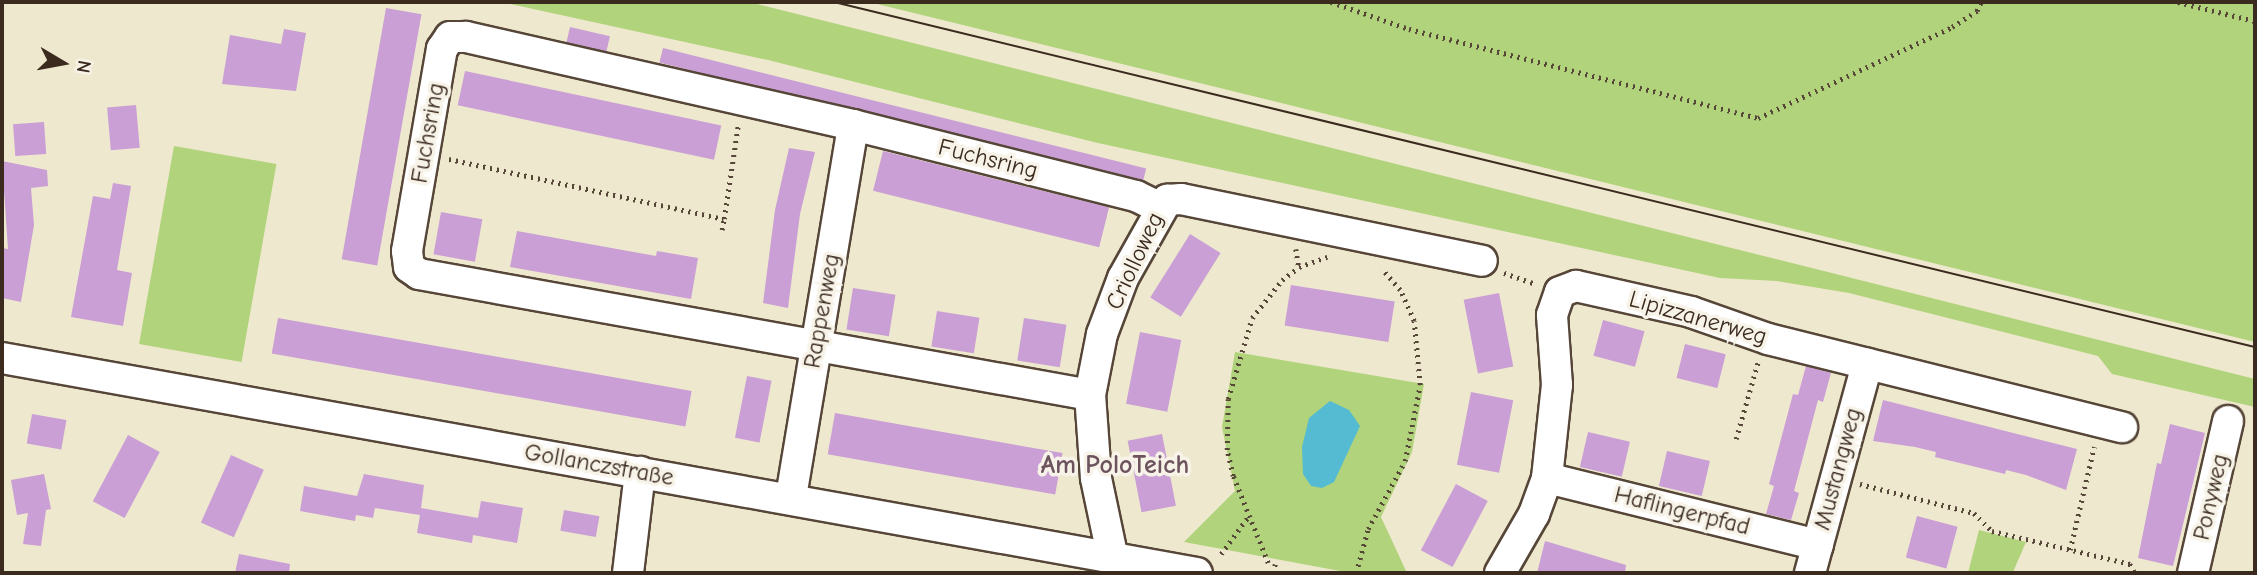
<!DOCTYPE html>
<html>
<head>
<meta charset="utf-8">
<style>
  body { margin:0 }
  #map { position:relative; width:2257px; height:575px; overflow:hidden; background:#eee8ce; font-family:"Comic Neue",sans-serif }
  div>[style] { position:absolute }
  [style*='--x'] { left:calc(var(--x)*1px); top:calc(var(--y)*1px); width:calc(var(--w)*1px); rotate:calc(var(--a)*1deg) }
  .green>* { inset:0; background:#b1d37b; transform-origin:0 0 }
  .water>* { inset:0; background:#54bbd2 }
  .building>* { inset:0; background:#ca9fd5; transform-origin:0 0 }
  .path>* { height:4.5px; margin-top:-2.25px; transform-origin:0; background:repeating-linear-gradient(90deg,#564638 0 2px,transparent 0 7px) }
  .roads { filter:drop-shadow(2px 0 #564638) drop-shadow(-2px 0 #564638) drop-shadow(0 2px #564638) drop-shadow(0 -2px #564638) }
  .minor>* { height:30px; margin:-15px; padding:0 15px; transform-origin:15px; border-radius:15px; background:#fff }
  .tram>* { height:2px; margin:-1px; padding:0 1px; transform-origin:1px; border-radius:1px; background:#3b2a1e }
  span { translate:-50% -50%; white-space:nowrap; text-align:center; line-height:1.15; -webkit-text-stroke:7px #f7f3e8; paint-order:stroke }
  .street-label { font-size:24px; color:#3b2a1e }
  .neighbourhood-label { font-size:26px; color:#6d535e; font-weight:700 }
  .frame { position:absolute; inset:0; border:4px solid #3b2a1e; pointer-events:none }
  .north { position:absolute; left:28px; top:28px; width:70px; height:70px; -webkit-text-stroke:5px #f7f3e8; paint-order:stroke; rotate:100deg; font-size:19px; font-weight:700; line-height:28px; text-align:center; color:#3b2a1e }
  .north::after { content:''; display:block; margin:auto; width:24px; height:32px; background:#3b2a1e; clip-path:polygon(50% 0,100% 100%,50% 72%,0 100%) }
</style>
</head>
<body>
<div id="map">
  <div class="green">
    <div style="clip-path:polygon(501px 2px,749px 2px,2255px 379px,2255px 407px,2112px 374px,2098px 356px,1849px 293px,1777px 281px,1720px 278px,1098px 143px,768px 60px)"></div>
    <div style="clip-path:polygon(869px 2px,2255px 2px,2255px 342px)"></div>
    <div style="left:174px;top:146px;width:104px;height:201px;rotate:10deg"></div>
    <div style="clip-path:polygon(1235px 352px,1424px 384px,1412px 452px,1381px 517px,1407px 573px,1351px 573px,1184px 542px,1235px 491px,1222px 427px)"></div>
    <div style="clip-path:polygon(1979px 530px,2026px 542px,2013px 572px,1968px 573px)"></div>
  </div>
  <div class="water">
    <div style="clip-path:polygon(1330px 401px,1349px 410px,1360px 426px,1334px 482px,1322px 488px,1311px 486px,1303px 474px,1302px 447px,1309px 418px)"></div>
  </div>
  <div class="building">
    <div style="left:386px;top:8px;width:36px;height:255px;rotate:10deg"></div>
    <div style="left:570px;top:27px;width:41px;height:16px;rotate:13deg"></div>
    <div style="clip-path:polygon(284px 29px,306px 33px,296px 91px,222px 84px,230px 35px,281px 44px)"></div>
    <div style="left:663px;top:48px;width:498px;height:15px;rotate:14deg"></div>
    <div style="left:465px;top:71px;width:262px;height:35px;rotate:12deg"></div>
    <div style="left:136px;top:105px;width:43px;height:29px;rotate:85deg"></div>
    <div style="left:44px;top:122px;width:32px;height:31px;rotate:86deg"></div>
    <div style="clip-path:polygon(789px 148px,815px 152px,800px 214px,788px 308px,763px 303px,775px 210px)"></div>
    <div style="left:883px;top:151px;width:233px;height:41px;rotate:14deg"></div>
    <div style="clip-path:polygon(2px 161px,47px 170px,48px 186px,31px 188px,34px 225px,21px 302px,2px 298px,2px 248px,8px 249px)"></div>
    <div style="clip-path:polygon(113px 183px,131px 186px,117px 270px,132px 273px,123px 326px,71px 317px,93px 196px,110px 199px)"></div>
    <div style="left:441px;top:212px;width:42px;height:43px;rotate:10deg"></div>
    <div style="clip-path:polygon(517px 231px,656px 256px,657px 251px,698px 258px,691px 299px,510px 267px)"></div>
    <div style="left:1190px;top:234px;width:36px;height:75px;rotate:32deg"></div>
    <div style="left:1291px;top:285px;width:105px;height:41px;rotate:9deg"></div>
    <div style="left:853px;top:288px;width:43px;height:42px;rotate:9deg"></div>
    <div style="left:1499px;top:293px;width:75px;height:36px;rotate:79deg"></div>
    <div style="left:937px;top:311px;width:43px;height:36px;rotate:9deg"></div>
    <div style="left:278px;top:318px;width:420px;height:36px;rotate:10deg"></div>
    <div style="left:1024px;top:318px;width:43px;height:43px;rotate:9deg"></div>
    <div style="left:1603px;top:320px;width:43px;height:37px;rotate:15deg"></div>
    <div style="left:1140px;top:332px;width:42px;height:73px;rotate:11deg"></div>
    <div style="left:1685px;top:344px;width:42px;height:35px;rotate:14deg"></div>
    <div style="clip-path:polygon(1806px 366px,1831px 373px,1823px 402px,1818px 400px,1794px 491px,1799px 493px,1791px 520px,1766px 514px,1774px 486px,1769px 484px,1793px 394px,1798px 395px)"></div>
    <div style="left:747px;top:376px;width:25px;height:63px;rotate:11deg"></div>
    <div style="left:1471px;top:392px;width:43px;height:74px;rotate:11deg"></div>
    <div style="clip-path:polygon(1883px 400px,2077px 449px,2066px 490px,2026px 475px,2006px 470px,2005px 474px,1935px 457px,1936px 452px,1915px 447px,1873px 441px)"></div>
    <div style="left:835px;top:413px;width:231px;height:42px;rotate:10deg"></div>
    <div style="left:32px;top:414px;width:35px;height:30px;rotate:10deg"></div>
    <div style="clip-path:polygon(2170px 424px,2205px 433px,2173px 566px,2138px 558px,2157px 463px,2161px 464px)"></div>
    <div style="left:1588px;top:432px;width:43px;height:36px;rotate:13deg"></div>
    <div style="left:1162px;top:434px;width:73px;height:35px;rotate:79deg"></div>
    <div style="left:128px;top:435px;width:36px;height:75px;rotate:28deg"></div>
    <div style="left:1667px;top:451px;width:44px;height:36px;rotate:13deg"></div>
    <div style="left:231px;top:455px;width:36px;height:74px;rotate:24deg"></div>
    <div style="clip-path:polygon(44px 474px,51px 509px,46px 510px,41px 546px,23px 544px,28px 513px,17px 515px,11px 480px)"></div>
    <div style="clip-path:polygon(364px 474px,424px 485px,421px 508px,478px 518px,481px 501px,523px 508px,517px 543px,473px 535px,472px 543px,417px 533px,420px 515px,375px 508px,373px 518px,356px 515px,355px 521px,300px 511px,304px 486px,357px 496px)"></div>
    <div style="left:1456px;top:484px;width:36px;height:75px;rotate:28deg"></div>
    <div style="left:564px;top:510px;width:36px;height:21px;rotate:10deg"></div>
    <div style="left:1917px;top:516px;width:42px;height:43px;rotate:15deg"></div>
    <div style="clip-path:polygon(1545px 541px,1626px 565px,1625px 573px,1537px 573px)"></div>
    <div style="clip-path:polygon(239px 554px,290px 564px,289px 573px,235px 573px)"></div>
  </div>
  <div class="path">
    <div style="--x:1331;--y:2;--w:83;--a:19.1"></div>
    <div style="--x:1409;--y:29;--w:360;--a:14.3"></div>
    <div style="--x:1758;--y:118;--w:214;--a:-25.1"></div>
    <div style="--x:1952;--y:27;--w:30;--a:-33"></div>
    <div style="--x:1977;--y:11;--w:10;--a:-66"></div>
    <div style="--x:2178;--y:2;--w:79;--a:13.9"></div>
    <div style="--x:449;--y:159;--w:281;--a:12.3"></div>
    <div style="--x:724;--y:219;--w:95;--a:-81.5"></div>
    <div style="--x:722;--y:230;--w:11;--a:-80"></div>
    <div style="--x:1296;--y:249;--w:18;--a:81"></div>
    <div style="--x:1504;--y:273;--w:34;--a:19"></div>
    <div style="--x:1736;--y:439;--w:80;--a:-74.1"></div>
    <div style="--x:1860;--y:484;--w:118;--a:14.3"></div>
    <div style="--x:1974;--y:513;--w:25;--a:45"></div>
    <div style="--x:1992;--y:531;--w:142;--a:13.4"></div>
    <div style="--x:2130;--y:564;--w:10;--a:61"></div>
    <div style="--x:2070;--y:550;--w:106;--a:-76.9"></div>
    <div style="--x:1221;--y:554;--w:46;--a:-53.9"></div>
    <div style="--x:1268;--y:563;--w:94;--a:-111.9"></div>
    <div style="--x:1233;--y:476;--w:27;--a:-103"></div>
    <div style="--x:1227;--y:450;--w:51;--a:-88.9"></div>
    <div style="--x:1228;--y:399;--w:84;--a:-73.5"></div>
    <div style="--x:1252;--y:318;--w:48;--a:-51.7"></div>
    <div style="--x:1282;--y:280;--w:21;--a:-37"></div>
    <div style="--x:1299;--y:267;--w:30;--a:-20"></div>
    <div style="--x:1273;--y:573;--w:9;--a:-77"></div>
    <div style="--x:1356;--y:573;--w:46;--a:-74.7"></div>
    <div style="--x:1368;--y:529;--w:77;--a:-61.4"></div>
    <div style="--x:1405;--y:461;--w:77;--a:-78.8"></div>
    <div style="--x:1420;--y:385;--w:64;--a:-95.4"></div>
    <div style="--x:1414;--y:321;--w:34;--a:-114"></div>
    <div style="--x:1400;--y:290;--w:28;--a:-131"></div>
  </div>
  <div class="roads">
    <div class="minor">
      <div style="--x:2;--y:358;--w:1214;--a:10.2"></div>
      <div style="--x:1090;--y:395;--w:682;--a:-169.78"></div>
      <div style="--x:419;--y:274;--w:12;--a:-145"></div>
      <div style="--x:409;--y:267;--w:16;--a:-97"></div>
      <div style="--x:407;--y:251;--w:205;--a:-80.2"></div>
      <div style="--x:442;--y:49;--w:14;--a:-56"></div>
      <div style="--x:450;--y:37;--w:16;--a:0"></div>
      <div style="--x:466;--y:37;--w:397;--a:12.8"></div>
      <div style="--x:853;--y:125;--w:292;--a:14.1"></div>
      <div style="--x:1136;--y:196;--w:25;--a:26"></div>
      <div style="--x:1547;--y:478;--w:279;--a:13.9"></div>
      <div style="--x:791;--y:497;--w:377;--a:-80.5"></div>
      <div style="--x:1113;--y:559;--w:83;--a:-101.9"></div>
      <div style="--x:1096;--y:478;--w:83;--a:-94.1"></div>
      <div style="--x:1090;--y:395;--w:62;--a:-78.9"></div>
      <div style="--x:1102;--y:334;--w:60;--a:-69.4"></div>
      <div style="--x:1123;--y:278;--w:90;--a:-60.6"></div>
      <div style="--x:1167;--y:200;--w:14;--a:-4"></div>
      <div style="--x:1181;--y:199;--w:307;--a:11.6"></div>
      <div style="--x:628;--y:573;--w:102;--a:-83.2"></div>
      <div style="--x:1500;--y:573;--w:68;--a:-60"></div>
      <div style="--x:1534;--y:514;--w:38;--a:-70"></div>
      <div style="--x:1547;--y:478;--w:94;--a:-83.9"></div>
      <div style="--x:1557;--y:385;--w:70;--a:-94.1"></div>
      <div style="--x:1552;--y:315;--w:24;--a:-71"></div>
      <div style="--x:1560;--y:292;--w:17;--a:-21"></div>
      <div style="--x:1576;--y:286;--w:118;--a:12.7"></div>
      <div style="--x:1691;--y:312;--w:82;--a:19.3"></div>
      <div style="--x:1768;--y:339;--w:365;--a:14"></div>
      <div style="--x:1810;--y:573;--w:217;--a:-74.7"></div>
      <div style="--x:2193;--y:573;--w:156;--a:-77"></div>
    </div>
  </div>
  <div class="tram">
    <div style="--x:834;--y:2;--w:1462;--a:13.65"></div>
  </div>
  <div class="street-label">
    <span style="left:428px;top:133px;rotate:-80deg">Fuchsring</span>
    <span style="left:988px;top:159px;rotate:14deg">Fuchsring</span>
    <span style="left:1135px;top:261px;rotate:-65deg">Criolloweg</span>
    <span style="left:822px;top:311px;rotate:-80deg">Rappenweg</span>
    <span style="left:1698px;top:318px;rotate:16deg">Lipizzanerweg</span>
    <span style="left:599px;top:465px;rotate:10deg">Gollanczstraße</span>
    <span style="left:1838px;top:469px;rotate:-75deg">Mustangweg</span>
    <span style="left:2211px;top:497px;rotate:-77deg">Ponyweg</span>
    <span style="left:1682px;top:511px;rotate:14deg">Haflingerpfad</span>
  </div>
  <div class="neighbourhood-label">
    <span style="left:1115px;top:466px">Am PoloTeich</span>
  </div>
  <div class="frame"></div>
  <div class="north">N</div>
</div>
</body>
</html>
